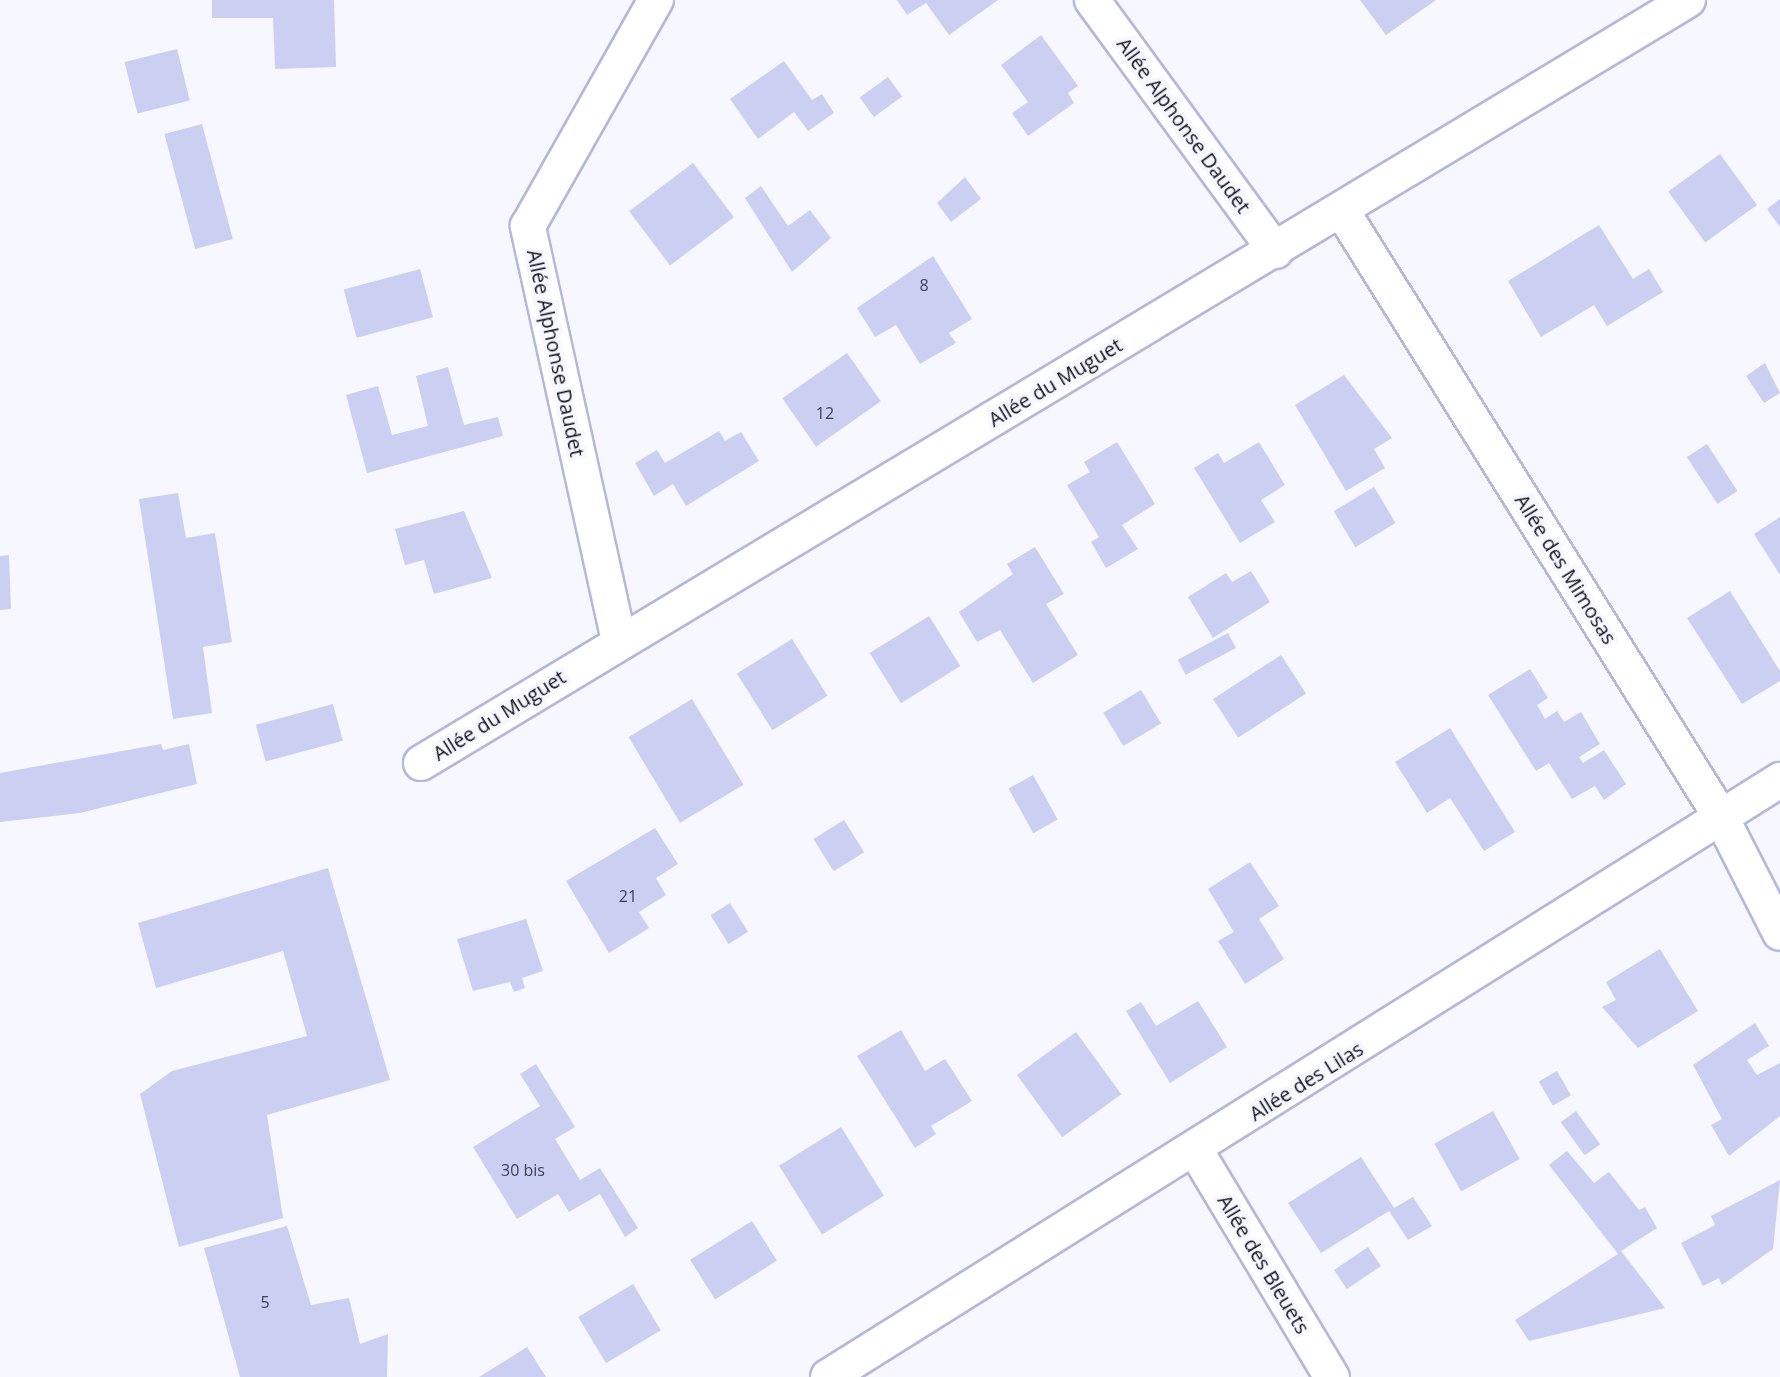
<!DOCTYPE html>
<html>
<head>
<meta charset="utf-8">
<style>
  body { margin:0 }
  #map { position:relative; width:1780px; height:1377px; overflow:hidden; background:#f6f7ff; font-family:"Open Sans",sans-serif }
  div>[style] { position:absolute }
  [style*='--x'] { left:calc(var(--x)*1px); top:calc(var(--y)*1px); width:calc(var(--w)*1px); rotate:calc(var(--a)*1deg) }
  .building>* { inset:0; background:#cbcff1; transform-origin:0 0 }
  .roads { filter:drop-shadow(2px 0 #b4b8db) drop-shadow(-2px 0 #b4b8db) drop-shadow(0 2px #b4b8db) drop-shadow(0 -2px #b4b8db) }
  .minor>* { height:34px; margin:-17px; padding:0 17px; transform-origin:17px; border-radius:17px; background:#fff }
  span { translate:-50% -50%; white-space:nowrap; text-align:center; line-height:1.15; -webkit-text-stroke:8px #f6f7ff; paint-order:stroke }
  .number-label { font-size:16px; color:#3f4052 }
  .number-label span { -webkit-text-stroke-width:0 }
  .street-label { font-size:20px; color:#10111d }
</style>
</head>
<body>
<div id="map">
  <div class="building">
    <div style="clip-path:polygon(212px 0,334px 0,336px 67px,275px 69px,273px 18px,212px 18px)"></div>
    <div style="clip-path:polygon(897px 0,998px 0,949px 35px,926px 3px,907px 15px)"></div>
    <div style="clip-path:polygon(1360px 0,1436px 0,1386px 35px)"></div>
    <div style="clip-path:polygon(1041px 35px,1078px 86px,1068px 93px,1074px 103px,1028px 136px,1012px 113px,1028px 102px,1001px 65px)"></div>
    <div style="left:177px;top:49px;width:53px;height:54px;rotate:76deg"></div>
    <div style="clip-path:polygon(784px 61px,812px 100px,822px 94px,834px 113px,808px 131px,794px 112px,758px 139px,730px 99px)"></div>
    <div style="left:888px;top:77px;width:24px;height:35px;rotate:54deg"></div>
    <div style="left:202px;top:124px;width:119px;height:39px;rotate:75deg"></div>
    <div style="left:1720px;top:154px;width:63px;height:64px;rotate:54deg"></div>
    <div style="left:693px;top:163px;width:68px;height:80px;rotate:53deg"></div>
    <div style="clip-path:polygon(965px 177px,981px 199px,951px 222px,937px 203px)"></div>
    <div style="clip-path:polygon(761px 186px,788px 226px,810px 210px,831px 238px,792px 272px,745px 198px)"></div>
    <div style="clip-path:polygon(1780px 199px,1780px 227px,1767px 209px)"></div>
    <div style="clip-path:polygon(1599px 225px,1633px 279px,1649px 269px,1663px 292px,1607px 326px,1594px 305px,1541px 337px,1508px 281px)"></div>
    <div style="clip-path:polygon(933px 256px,972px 319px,949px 333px,956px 343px,920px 364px,896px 325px,875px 337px,857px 308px)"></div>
    <div style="left:420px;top:269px;width:50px;height:79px;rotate:75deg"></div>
    <div style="left:847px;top:353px;width:59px;height:79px;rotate:55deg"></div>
    <div style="clip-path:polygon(1765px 363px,1780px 393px,1764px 403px,1746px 376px)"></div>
    <div style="clip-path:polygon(448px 367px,464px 425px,498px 417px,503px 436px,367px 473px,346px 395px,378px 386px,392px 435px,428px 426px,416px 376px)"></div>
    <div style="clip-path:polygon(1344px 375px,1392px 438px,1374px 449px,1385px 468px,1346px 491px,1295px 405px)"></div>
    <div style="clip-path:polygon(719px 431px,725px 441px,741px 432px,759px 461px,686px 506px,673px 484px,654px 496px,635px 463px,657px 450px,665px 463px)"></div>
    <div style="clip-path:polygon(1117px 442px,1155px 504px,1122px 525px,1138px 549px,1106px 568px,1091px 542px,1099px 537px,1067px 485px,1090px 472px,1084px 462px)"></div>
    <div style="clip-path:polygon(1259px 442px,1285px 485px,1261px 500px,1275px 522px,1240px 543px,1194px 468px,1218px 453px,1224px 463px)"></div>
    <div style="left:1707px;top:444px;width:56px;height:24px;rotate:57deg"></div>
    <div style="left:1374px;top:487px;width:42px;height:47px;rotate:59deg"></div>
    <div style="clip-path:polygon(178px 493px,186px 538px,215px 533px,232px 642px,203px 647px,212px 713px,173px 719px,139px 499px)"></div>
    <div style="clip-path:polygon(464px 511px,492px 578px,434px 594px,424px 560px,405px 565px,395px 529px)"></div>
    <div style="clip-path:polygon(1780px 517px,1780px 575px,1754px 534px)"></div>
    <div style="clip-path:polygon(1035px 547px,1064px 594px,1046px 604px,1078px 655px,1033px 683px,1000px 630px,977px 642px,959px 612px,1013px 574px,1007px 564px)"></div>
    <div style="clip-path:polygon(9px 555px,11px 609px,0 610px,0 556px)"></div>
    <div style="clip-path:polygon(1251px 571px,1270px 602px,1213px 638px,1188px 597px,1226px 573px,1232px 582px)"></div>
    <div style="clip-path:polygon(1730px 591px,1780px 671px,1780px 681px,1742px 704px,1687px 618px)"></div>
    <div style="left:929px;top:616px;width:59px;height:70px;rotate:58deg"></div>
    <div style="left:1228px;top:633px;width:17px;height:57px;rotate:62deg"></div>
    <div style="left:792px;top:639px;width:67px;height:65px;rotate:58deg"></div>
    <div style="left:1281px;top:655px;width:46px;height:81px;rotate:57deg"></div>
    <div style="clip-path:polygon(1530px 669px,1548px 698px,1537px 705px,1545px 719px,1557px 711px,1564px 722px,1581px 712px,1600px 744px,1579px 757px,1583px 763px,1604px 750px,1626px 784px,1604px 800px,1595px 786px,1572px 799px,1549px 763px,1536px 771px,1488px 695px)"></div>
    <div style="left:1141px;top:690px;width:39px;height:44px;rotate:59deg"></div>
    <div style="left:692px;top:699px;width:100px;height:74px;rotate:59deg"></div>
    <div style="left:333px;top:704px;width:38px;height:80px;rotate:75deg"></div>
    <div style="clip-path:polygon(1450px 728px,1515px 832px,1484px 851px,1450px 798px,1427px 813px,1395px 762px)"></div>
    <div style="clip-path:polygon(161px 744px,163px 750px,189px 744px,197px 784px,80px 813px,0 822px,0 773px)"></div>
    <div style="left:1033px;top:775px;width:51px;height:28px;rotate:61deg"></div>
    <div style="left:844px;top:820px;width:38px;height:36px;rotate:58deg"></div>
    <div style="clip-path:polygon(655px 828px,678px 864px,656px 878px,666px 895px,639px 912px,649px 928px,609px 953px,566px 881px)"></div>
    <div style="clip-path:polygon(1250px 862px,1279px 906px,1259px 919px,1284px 959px,1245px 984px,1218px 941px,1234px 932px,1208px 889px)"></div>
    <div style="clip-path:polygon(328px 868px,390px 1080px,267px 1115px,283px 1218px,179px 1247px,140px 1094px,172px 1071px,307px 1036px,283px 951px,156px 988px,138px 923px)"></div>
    <div style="left:730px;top:903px;width:34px;height:23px;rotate:58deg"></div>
    <div style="clip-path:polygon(526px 919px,543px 971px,522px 978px,525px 988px,514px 992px,510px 982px,473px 991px,457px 939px)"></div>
    <div style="clip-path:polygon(1660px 949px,1698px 1011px,1638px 1048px,1602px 1007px,1616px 1000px,1606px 982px)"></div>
    <div style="clip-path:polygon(1198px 1001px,1227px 1047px,1170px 1083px,1126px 1011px,1141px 1002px,1156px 1026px)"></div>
    <div style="clip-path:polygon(1755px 1023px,1769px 1046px,1747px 1060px,1757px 1075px,1780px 1063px,1780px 1116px,1729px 1156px,1711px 1125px,1722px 1119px,1693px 1065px)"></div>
    <div style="clip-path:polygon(901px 1030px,925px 1071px,945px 1059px,972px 1101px,931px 1126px,936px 1134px,915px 1148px,857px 1056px)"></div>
    <div style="left:1076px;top:1032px;width:77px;height:73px;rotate:54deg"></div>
    <div style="clip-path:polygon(536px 1064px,575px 1127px,555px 1139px,580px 1180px,600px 1168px,638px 1228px,625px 1237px,600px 1194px,569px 1212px,558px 1194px,517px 1219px,473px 1147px,540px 1106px,520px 1074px)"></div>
    <div style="left:1557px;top:1071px;width:28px;height:21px;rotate:60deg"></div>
    <div style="left:1493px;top:1111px;width:55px;height:67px;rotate:61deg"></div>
    <div style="left:1576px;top:1111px;width:41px;height:19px;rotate:54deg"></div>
    <div style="left:841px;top:1127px;width:81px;height:73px;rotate:58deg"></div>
    <div style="clip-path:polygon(1567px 1151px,1594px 1183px,1609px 1172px,1639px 1210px,1645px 1207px,1657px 1228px,1621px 1251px,1665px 1308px,1529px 1341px,1515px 1320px,1618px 1254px,1549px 1165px)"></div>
    <div style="clip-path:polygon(1361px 1157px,1394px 1208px,1413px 1197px,1432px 1226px,1408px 1240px,1389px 1211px,1321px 1253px,1288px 1203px)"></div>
    <div style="clip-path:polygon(1780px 1180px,1773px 1249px,1722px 1285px,1719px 1278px,1703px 1286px,1681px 1243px,1715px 1225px,1711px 1216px)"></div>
    <div style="left:752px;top:1221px;width:47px;height:73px;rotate:58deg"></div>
    <div style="clip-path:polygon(287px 1226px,311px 1305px,349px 1298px,360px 1344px,388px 1334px,387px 1377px,240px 1377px,204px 1248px)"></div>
    <div style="left:1368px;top:1247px;width:23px;height:41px;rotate:56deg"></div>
    <div style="left:633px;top:1284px;width:54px;height:64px;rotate:59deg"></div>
    <div style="clip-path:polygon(527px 1347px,546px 1377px,479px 1377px)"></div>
  </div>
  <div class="roads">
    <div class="minor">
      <div style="--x:1092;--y:0;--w:311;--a:53.8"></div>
      <div style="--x:1342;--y:211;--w:715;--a:57.98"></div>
      <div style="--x:1721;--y:817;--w:130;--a:63"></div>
      <div style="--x:619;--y:641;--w:425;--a:-102.4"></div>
      <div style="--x:528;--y:226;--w:260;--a:-60.5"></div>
      <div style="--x:421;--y:763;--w:1479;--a:-31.06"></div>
      <div style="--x:1196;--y:1151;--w:264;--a:59"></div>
      <div style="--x:828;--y:1377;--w:1124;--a:-32.09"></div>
    </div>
  </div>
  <div class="number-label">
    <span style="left:924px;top:285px">8</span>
    <span style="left:825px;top:413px">12</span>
    <span style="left:628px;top:896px">21</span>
    <span style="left:523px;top:1170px">30 bis</span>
    <span style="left:265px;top:1302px">5</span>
  </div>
  <div class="street-label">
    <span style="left:1184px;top:125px;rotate:54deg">Allée Alphonse Daudet</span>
    <span style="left:556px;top:353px;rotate:78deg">Allée Alphonse Daudet</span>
    <span style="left:1055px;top:382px;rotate:-31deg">Allée du Muguet</span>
    <span style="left:1566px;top:569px;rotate:58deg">Allée des Mimosas</span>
    <span style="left:499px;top:715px;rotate:-32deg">Allée du Muguet</span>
    <span style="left:1306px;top:1081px;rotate:-32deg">Allée des Lilas</span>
    <span style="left:1264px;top:1264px;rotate:59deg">Allée des Bleuets</span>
  </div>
</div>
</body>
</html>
